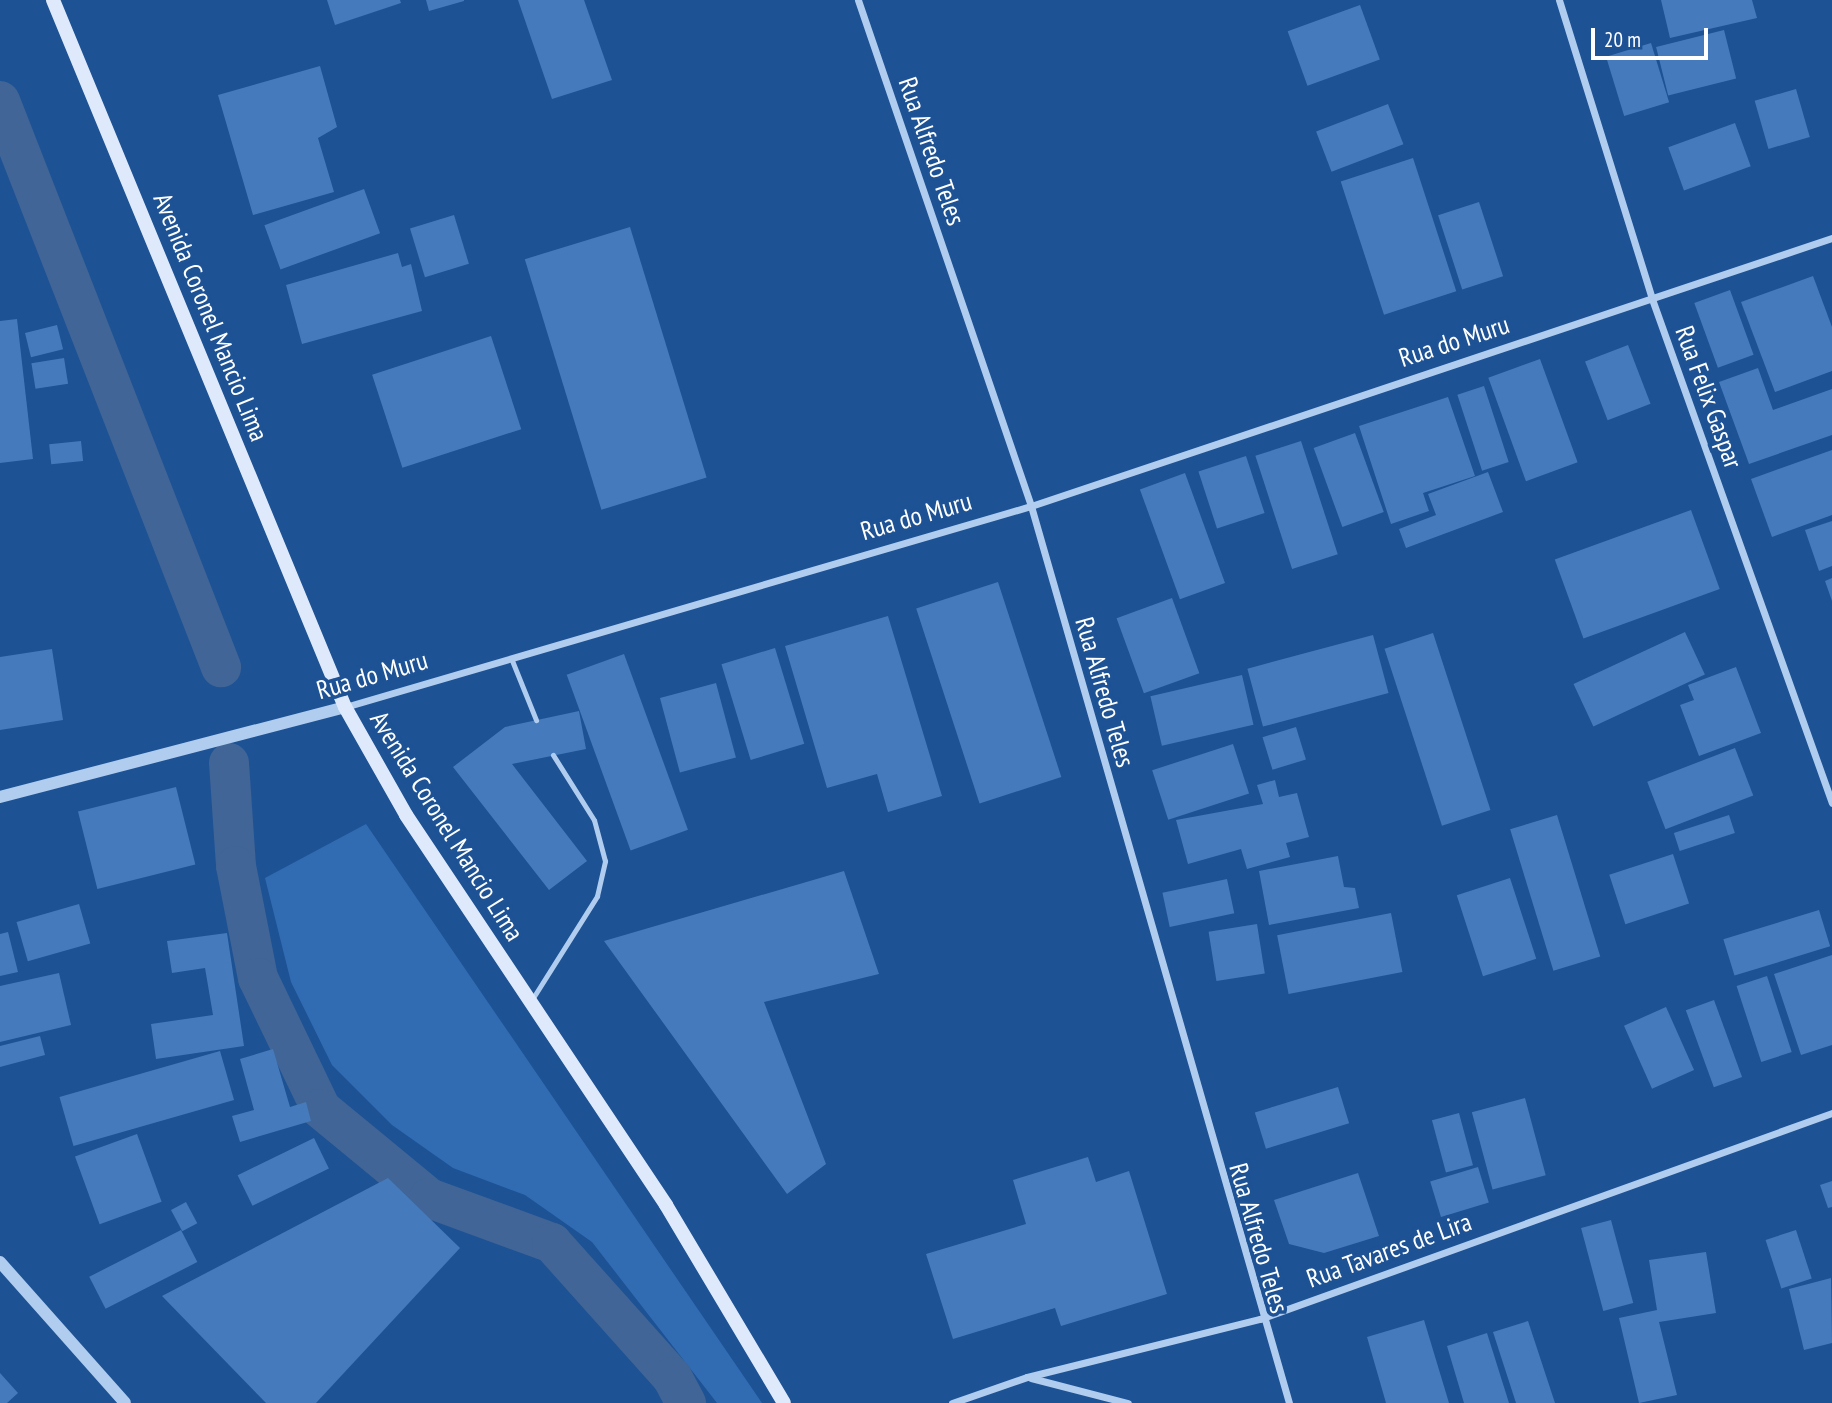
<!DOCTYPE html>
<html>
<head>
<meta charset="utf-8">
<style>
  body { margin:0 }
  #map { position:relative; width:1832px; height:1403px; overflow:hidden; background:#1d5295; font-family:"PT Sans Narrow",sans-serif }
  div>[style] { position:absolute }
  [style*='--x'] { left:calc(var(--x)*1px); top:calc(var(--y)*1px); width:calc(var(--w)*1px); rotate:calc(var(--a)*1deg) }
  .green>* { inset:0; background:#316cb3 }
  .canal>* { height:40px; margin:-20px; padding:0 20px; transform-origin:20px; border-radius:20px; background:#406596 }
  .building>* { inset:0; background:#457bbc; transform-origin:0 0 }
  .service>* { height:5px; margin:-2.5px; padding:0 2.5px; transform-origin:2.5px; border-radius:2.5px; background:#b0cdef }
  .minor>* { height:7px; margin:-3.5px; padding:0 3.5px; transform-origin:3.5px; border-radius:3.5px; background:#b0cdef }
  .tertiary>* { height:12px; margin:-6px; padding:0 6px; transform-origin:6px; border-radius:6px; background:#b0cdef }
  .secondary>* { height:14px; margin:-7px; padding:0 7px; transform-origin:7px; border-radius:7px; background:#deeafb }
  span { translate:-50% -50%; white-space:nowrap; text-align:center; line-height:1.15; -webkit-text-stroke:7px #1d5295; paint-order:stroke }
  .street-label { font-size:26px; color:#fff }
  .scale { position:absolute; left:1591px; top:28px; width:117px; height:32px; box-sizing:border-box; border:4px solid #fff; border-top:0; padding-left:9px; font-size:21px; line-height:24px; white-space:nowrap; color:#fff; -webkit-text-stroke:5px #1d5295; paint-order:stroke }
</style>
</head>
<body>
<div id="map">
  <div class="green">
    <div style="clip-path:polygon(366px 824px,762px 1403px,717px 1403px,592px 1242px,525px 1195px,453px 1168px,392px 1125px,332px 1065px,291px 982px,265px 878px)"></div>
  </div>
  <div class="canal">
    <div style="--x:0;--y:101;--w:608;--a:68.67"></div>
    <div style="--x:229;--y:763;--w:103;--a:86.1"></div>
    <div style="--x:236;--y:866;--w:114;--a:78.9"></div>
    <div style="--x:258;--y:978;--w:145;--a:64.3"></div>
    <div style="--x:321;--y:1109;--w:140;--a:39.5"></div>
    <div style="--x:429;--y:1198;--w:131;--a:20.1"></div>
    <div style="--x:552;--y:1243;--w:180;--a:48.2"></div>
    <div style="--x:672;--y:1377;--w:30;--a:62"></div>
  </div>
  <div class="building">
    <div style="clip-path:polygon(327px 0,400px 0,401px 3px,335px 25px)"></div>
    <div style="clip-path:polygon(426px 0,464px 0,464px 1px,429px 11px)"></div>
    <div style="clip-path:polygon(518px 0,584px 0,612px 80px,552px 99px)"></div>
    <div style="clip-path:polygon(1661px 0,1752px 0,1757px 18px,1670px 38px)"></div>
    <div style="left:1360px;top:5px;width:58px;height:77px;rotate:70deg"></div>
    <div style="left:1724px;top:30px;width:50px;height:70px;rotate:76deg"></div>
    <div style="left:1651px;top:43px;width:62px;height:47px;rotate:73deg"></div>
    <div style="clip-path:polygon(320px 66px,337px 127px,318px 138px,334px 192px,253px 215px,218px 95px)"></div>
    <div style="left:1796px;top:89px;width:50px;height:43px;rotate:74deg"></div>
    <div style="left:1388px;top:104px;width:43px;height:77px;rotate:69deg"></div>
    <div style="left:1735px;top:123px;width:46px;height:71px;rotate:70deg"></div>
    <div style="left:1413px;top:158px;width:140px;height:76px;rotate:72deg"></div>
    <div style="left:364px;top:189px;width:47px;height:106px;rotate:70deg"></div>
    <div style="left:1479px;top:202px;width:78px;height:43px;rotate:72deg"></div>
    <div style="left:454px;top:215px;width:51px;height:46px;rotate:73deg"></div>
    <div style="left:630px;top:227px;width:262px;height:110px;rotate:73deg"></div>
    <div style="clip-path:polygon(398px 253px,402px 267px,411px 264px,422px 311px,302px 344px,286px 285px)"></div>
    <div style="clip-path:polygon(1813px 276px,1832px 327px,1832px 371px,1775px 392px,1741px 302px)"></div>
    <div style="left:1730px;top:290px;width:69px;height:38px;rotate:70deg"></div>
    <div style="clip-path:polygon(17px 319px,33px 459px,0 463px,0 321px)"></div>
    <div style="left:57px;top:325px;width:25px;height:33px;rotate:76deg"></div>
    <div style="left:491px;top:336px;width:98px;height:125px;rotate:72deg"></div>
    <div style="left:1628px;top:345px;width:63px;height:46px;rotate:69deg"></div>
    <div style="left:64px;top:358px;width:26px;height:33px;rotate:81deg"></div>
    <div style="left:1540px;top:359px;width:110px;height:55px;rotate:70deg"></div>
    <div style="clip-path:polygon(1758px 368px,1773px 410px,1832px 389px,1832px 435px,1749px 464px,1719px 382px)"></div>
    <div style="left:1484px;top:386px;width:80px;height:28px;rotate:72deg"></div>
    <div style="clip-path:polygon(1448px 397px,1475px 476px,1423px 493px,1429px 511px,1391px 524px,1359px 426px)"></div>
    <div style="left:1355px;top:433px;width:84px;height:44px;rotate:70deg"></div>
    <div style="left:81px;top:441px;width:20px;height:32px;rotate:84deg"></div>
    <div style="left:1301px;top:441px;width:119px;height:48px;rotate:72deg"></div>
    <div style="clip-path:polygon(1832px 450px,1832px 515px,1772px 537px,1751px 479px)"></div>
    <div style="left:1246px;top:456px;width:60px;height:50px;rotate:72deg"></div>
    <div style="clip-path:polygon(1488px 472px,1503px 512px,1406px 548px,1399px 529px,1436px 515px,1428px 494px)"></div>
    <div style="left:1185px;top:473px;width:117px;height:48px;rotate:70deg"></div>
    <div style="left:1691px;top:510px;width:84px;height:145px;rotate:70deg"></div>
    <div style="clip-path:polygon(1832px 521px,1832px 566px,1819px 571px,1805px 530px)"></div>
    <div style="clip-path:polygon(1832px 578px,1832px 601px,1825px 581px)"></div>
    <div style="left:998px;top:582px;width:205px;height:86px;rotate:72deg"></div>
    <div style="left:1172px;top:598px;width:80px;height:59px;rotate:70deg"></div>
    <div style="clip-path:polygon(888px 616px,942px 796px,888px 812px,877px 774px,827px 788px,785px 646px)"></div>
    <div style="left:1685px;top:632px;width:47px;height:123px;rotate:65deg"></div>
    <div style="left:1433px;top:633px;width:186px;height:51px;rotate:72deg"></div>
    <div style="left:1373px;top:635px;width:60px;height:130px;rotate:75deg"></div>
    <div style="left:775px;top:648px;width:100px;height:56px;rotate:73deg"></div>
    <div style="clip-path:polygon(52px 649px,63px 720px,0 730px,0 657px)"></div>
    <div style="left:624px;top:654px;width:187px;height:61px;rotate:70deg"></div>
    <div style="clip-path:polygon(1736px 667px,1761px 733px,1699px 756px,1680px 705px,1694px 700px,1688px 685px)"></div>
    <div style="left:1242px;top:675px;width:51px;height:94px;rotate:77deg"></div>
    <div style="left:716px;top:683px;width:77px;height:58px;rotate:75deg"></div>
    <div style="clip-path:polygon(579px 711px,586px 749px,512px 764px,587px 861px,549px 890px,453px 767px,505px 727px)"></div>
    <div style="left:1296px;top:727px;width:34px;height:35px;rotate:73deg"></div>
    <div style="left:1233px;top:744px;width:52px;height:85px;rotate:72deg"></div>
    <div style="left:1735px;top:748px;width:51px;height:94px;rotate:69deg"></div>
    <div style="clip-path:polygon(1275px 780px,1279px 797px,1297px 793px,1309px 837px,1286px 843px,1290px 857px,1247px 869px,1241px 849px,1188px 864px,1176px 820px,1263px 804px,1257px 785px)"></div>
    <div style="left:176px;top:787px;width:80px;height:101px;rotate:76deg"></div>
    <div style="left:1557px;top:815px;width:148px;height:49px;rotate:73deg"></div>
    <div style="left:1729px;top:815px;width:19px;height:58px;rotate:72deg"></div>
    <div style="left:1673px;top:854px;width:52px;height:67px;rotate:72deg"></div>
    <div style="clip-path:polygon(1338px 856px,1344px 887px,1355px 888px,1359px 908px,1269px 925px,1259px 871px)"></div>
    <div style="clip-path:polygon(844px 871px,879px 974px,764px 1002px,826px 1164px,787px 1194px,604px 941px)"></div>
    <div style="left:1510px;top:878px;width:85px;height:56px;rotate:72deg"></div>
    <div style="left:1227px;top:879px;width:35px;height:66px;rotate:78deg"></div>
    <div style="left:79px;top:904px;width:41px;height:65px;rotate:74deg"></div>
    <div style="left:1819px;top:910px;width:38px;height:100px;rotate:73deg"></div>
    <div style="left:1391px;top:913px;width:60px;height:116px;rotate:79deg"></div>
    <div style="left:1257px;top:924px;width:50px;height:49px;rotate:81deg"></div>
    <div style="clip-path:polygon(8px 932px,18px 972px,0 976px,0 934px)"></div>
    <div style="clip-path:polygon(227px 933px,244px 1046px,156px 1059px,151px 1024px,213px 1015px,205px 968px,172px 973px,167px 941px)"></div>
    <div style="clip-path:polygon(1832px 955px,1832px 1045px,1801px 1055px,1774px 974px)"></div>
    <div style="clip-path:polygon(59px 973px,71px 1025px,0 1042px,0 986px)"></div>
    <div style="left:1767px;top:976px;width:80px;height:32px;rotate:72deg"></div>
    <div style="left:1714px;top:1000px;width:82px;height:30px;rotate:70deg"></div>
    <div style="left:1666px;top:1007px;width:69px;height:46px;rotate:66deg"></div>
    <div style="clip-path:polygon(40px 1036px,45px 1055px,0 1067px,0 1046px)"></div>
    <div style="clip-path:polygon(273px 1049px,290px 1107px,306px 1102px,311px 1121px,240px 1142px,232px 1116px,254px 1110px,240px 1059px)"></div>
    <div style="left:220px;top:1051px;width:51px;height:167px;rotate:74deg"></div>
    <div style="left:1338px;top:1087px;width:38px;height:87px;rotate:73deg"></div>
    <div style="left:1525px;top:1098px;width:80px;height:55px;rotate:75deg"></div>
    <div style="left:1459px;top:1113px;width:54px;height:28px;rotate:75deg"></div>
    <div style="left:137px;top:1134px;width:72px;height:66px;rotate:70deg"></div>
    <div style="left:314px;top:1138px;width:34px;height:85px;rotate:64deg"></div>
    <div style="clip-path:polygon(1088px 1157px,1096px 1182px,1129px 1171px,1167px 1294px,1061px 1326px,1055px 1308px,953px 1339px,926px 1254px,1026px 1224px,1013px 1180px)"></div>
    <div style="left:1478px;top:1167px;width:37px;height:50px;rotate:73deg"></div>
    <div style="clip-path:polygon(1358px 1173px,1379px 1236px,1324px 1253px,1289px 1244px,1274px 1200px)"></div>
    <div style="clip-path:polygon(388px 1178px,460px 1248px,316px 1403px,266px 1403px,162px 1296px)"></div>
    <div style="clip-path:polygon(1832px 1181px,1832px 1207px,1828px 1208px,1820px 1185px)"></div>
    <div style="left:186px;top:1202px;width:24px;height:17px;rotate:62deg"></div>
    <div style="left:1611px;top:1220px;width:86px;height:31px;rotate:75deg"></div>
    <div style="left:181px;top:1230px;width:36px;height:103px;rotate:63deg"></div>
    <div style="left:1796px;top:1230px;width:51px;height:32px;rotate:72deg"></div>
    <div style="clip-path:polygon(1706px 1252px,1716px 1313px,1659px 1322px,1677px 1395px,1639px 1403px,1619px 1318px,1657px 1310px,1649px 1260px)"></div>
    <div style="clip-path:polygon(1831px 1278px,1832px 1343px,1804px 1350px,1789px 1289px)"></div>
    <div style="clip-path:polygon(1424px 1320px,1449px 1403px,1386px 1403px,1367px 1337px)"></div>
    <div style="clip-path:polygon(1528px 1321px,1555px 1403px,1516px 1403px,1493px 1332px)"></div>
    <div style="clip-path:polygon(1487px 1333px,1509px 1403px,1464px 1403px,1447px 1346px)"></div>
    <div style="clip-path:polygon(0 1373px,18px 1393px,7px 1403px,0 1403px)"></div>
  </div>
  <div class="service">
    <div style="--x:511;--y:658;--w:67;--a:68"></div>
    <div style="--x:531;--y:1001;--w:124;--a:-57.8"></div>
    <div style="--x:597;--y:896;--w:36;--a:-77"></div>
    <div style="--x:605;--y:861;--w:42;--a:-105"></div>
    <div style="--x:594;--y:820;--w:77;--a:-122.2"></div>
  </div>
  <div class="minor">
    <div style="--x:858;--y:0;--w:535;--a:71.12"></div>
    <div style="--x:1031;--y:506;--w:933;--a:73.95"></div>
    <div style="--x:1559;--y:0;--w:313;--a:72.7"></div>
    <div style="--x:1652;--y:299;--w:535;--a:70.35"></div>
    <div style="--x:345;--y:707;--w:715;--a:-16.33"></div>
    <div style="--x:1031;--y:506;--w:845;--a:-18.5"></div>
    <div style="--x:1031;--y:1378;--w:100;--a:14.5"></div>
    <div style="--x:952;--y:1403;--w:79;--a:-19.1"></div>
    <div style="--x:1027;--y:1377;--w:240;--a:-14"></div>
    <div style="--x:1260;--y:1319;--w:608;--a:-19.81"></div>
  </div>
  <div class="tertiary">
    <div style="--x:0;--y:797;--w:357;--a:-14.6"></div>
    <div style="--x:0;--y:1262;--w:188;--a:48.4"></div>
  </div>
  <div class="secondary">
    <div style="--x:53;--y:0;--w:765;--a:67.56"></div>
    <div style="--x:345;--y:707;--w:124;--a:60.5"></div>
    <div style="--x:406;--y:815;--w:469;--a:56.3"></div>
    <div style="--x:666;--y:1205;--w:230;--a:59.2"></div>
  </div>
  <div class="street-label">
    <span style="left:932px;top:151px;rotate:71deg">Rua Alfredo Teles</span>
    <span style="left:211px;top:317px;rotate:68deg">Avenida Coronel Mancio Lima</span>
    <span style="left:1454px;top:341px;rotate:-18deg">Rua do Muru</span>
    <span style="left:1709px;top:397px;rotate:70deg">Rua Felix Gaspar</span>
    <span style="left:916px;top:516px;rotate:-16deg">Rua do Muru</span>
    <span style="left:372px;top:675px;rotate:-16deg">Rua do Muru</span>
    <span style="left:1105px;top:692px;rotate:74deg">Rua Alfredo Teles</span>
    <span style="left:447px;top:826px;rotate:58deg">Avenida Coronel Mancio Lima</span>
    <span style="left:1259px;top:1238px;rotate:74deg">Rua Alfredo Teles</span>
    <span style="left:1389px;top:1250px;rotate:-20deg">Rua Tavares de Lira</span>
  </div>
  <div class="scale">20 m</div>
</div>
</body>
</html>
